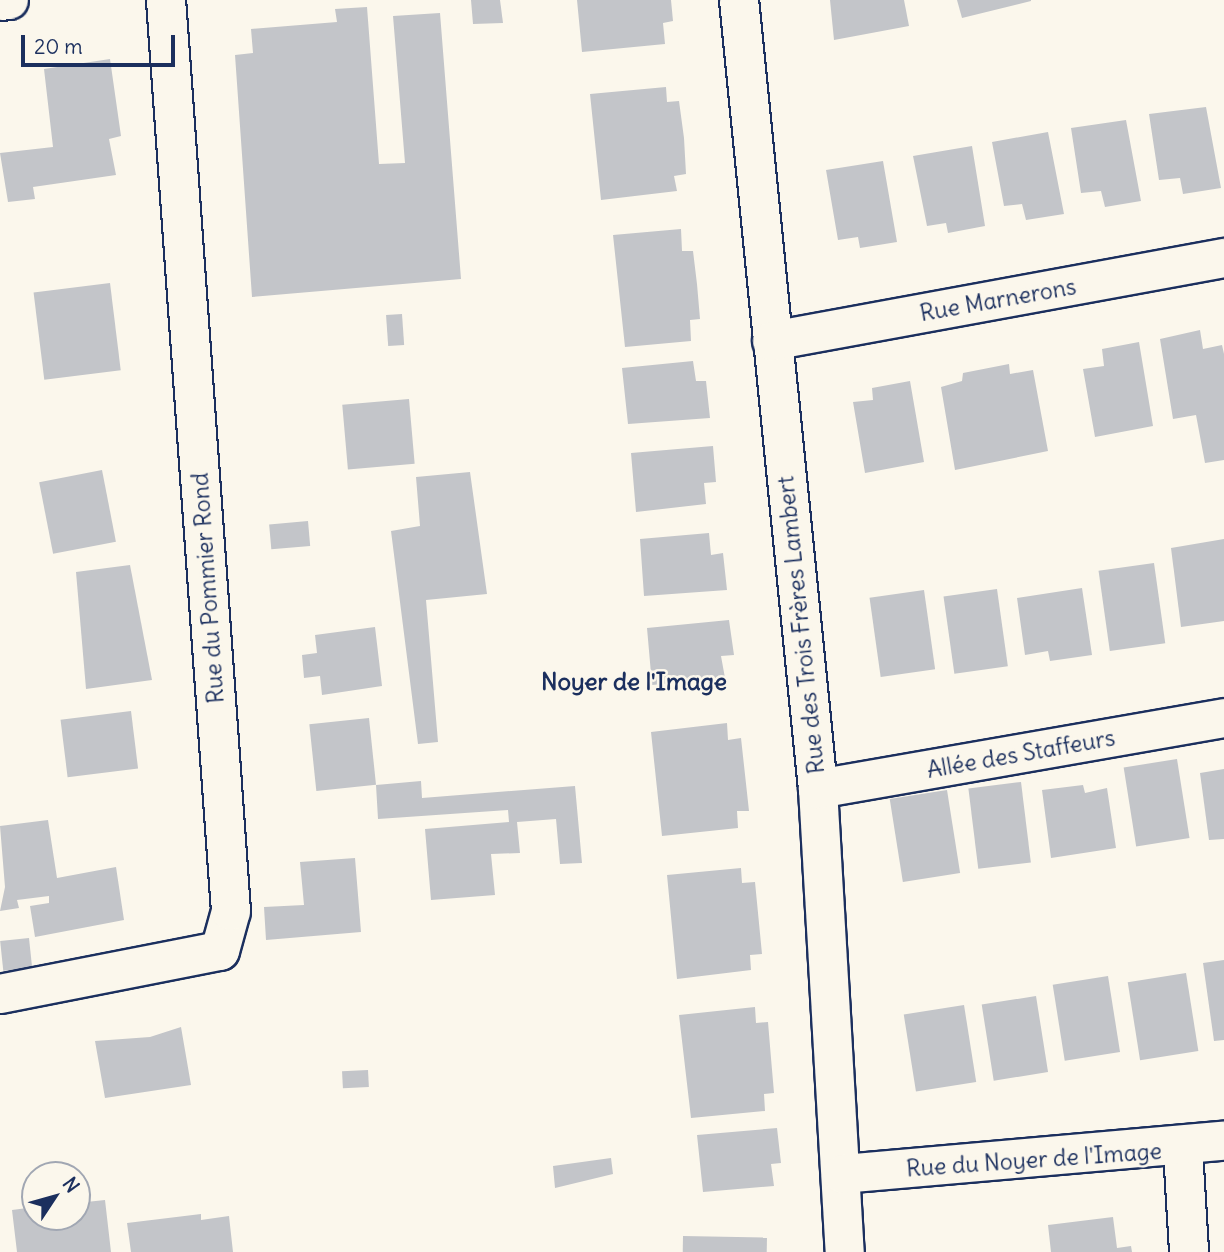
<!DOCTYPE html>
<html>
<head>
<meta charset="utf-8">
<style>
  body { margin:0 }
  #map { position:relative; width:1224px; height:1252px; overflow:hidden; background:#fbf7ec; font-family:Delius,sans-serif }
  div>[style] { position:absolute }
  [style*='--x'] { left:calc(var(--x)*1px); top:calc(var(--y)*1px); width:calc(var(--w)*1px); rotate:calc(var(--a)*1deg) }
  .building>* { inset:0; background:#c3c5c9; transform-origin:0 0 }
  .roads { filter:drop-shadow(2px 0 #1b2f5e) drop-shadow(-2px 0 #1b2f5e) drop-shadow(0 2px #1b2f5e) drop-shadow(0 -2px #1b2f5e) }
  .street>* { height:38px; margin:-19px; padding:0 19px; transform-origin:19px; border-radius:19px; background:#fbf7ec }
  span { translate:-50% -50%; white-space:nowrap; text-align:center; line-height:1.15; -webkit-text-stroke:5px #fbf7ec; paint-order:stroke }
  .street-label { font-size:23px; color:#1b2f5e }
  .neighbourhood-label { font-size:24px; color:#1b2f5e; font-weight:700 }
  .north { position:absolute; left:21px; top:1161px; width:70px; height:70px; box-sizing:border-box; background:#fbf7ec; border:2px solid #a1a7b3; border-radius:50%; rotate:54deg; font-size:19px; font-weight:700; line-height:28px; text-align:center; color:#1b2f5e }
  .north::after { content:''; display:block; margin:auto; width:24px; height:32px; background:#1b2f5e; clip-path:polygon(50% 0,100% 100%,50% 72%,0 100%) }
  .scale { position:absolute; left:21px; top:35px; width:154px; height:32px; box-sizing:border-box; border:4px solid #1b2f5e; border-top:0; padding-left:9px; font-size:21px; line-height:24px; white-space:nowrap; color:#1b2f5e; -webkit-text-stroke:5px #fbf7ec; paint-order:stroke }
</style>
</head>
<body>
<div id="map">
  <div class="building">
    <div style="clip-path:polygon(471px 0,500px 0,503px 23px,473px 24px)"></div>
    <div style="clip-path:polygon(577px 0,671px 0,673px 21px,663px 23px,665px 44px,582px 52px)"></div>
    <div style="clip-path:polygon(830px 0,904px 0,909px 26px,834px 40px)"></div>
    <div style="clip-path:polygon(957px 0,1031px 0,1031px 1px,962px 18px)"></div>
    <div style="clip-path:polygon(367px 7px,379px 164px,405px 163px,393px 16px,440px 13px,461px 279px,252px 297px,235px 55px,253px 53px,251px 29px,337px 22px,335px 9px)"></div>
    <div style="clip-path:polygon(110px 59px,121px 136px,109px 139px,116px 175px,33px 187px,35px 199px,8px 202px,0 153px,53px 147px,44px 69px)"></div>
    <div style="clip-path:polygon(666px 87px,667px 102px,679px 101px,684px 138px,686px 174px,674px 176px,677px 191px,601px 200px,590px 94px)"></div>
    <div style="clip-path:polygon(1206px 107px,1221px 188px,1183px 194px,1180px 178px,1159px 180px,1149px 114px)"></div>
    <div style="clip-path:polygon(1126px 120px,1141px 201px,1105px 207px,1101px 191px,1081px 193px,1071px 128px)"></div>
    <div style="clip-path:polygon(1048px 132px,1064px 214px,1026px 220px,1022px 204px,1004px 206px,992px 142px)"></div>
    <div style="clip-path:polygon(972px 146px,985px 226px,948px 233px,946px 223px,927px 226px,913px 156px)"></div>
    <div style="clip-path:polygon(883px 161px,897px 242px,860px 248px,858px 237px,838px 240px,826px 170px)"></div>
    <div style="clip-path:polygon(681px 229px,682px 251px,693px 251px,697px 284px,700px 319px,690px 320px,691px 341px,625px 347px,613px 235px)"></div>
    <div style="left:110px;top:283px;width:88px;height:77px;rotate:83deg"></div>
    <div style="left:402px;top:314px;width:31px;height:16px;rotate:86deg"></div>
    <div style="clip-path:polygon(1200px 330px,1203px 349px,1222px 345px,1224px 354px,1224px 460px,1205px 463px,1196px 415px,1173px 419px,1160px 339px)"></div>
    <div style="clip-path:polygon(1139px 342px,1153px 426px,1095px 437px,1083px 369px,1104px 366px,1102px 349px)"></div>
    <div style="clip-path:polygon(693px 361px,696px 381px,706px 381px,710px 418px,628px 424px,622px 368px)"></div>
    <div style="clip-path:polygon(1009px 364px,1010px 374px,1033px 370px,1048px 451px,955px 470px,941px 387px,962px 381px,963px 373px)"></div>
    <div style="clip-path:polygon(910px 381px,924px 462px,865px 473px,853px 402px,873px 400px,872px 388px)"></div>
    <div style="left:409px;top:399px;width:65px;height:67px;rotate:85deg"></div>
    <div style="clip-path:polygon(713px 446px,716px 482px,704px 483px,706px 504px,636px 512px,631px 453px)"></div>
    <div style="left:102px;top:470px;width:73px;height:64px;rotate:79deg"></div>
    <div style="clip-path:polygon(470px 472px,487px 594px,426px 600px,438px 742px,418px 744px,391px 531px,420px 526px,416px 477px)"></div>
    <div style="left:308px;top:521px;width:25px;height:39px;rotate:85deg"></div>
    <div style="clip-path:polygon(709px 533px,711px 555px,723px 553px,727px 590px,644px 596px,640px 539px)"></div>
    <div style="clip-path:polygon(1224px 539px,1224px 621px,1181px 627px,1171px 548px)"></div>
    <div style="left:1154px;top:563px;width:81px;height:56px;rotate:82deg"></div>
    <div style="clip-path:polygon(130px 565px,152px 680px,86px 689px,76px 572px)"></div>
    <div style="clip-path:polygon(1082px 588px,1092px 655px,1050px 661px,1048px 651px,1025px 655px,1017px 598px)"></div>
    <div style="left:997px;top:589px;width:78px;height:54px;rotate:82deg"></div>
    <div style="left:924px;top:590px;width:80px;height:55px;rotate:82deg"></div>
    <div style="clip-path:polygon(729px 620px,734px 655px,721px 656px,725px 678px,652px 685px,647px 628px)"></div>
    <div style="clip-path:polygon(375px 627px,382px 686px,322px 695px,320px 676px,304px 678px,302px 655px,317px 653px,315px 635px)"></div>
    <div style="left:131px;top:711px;width:58px;height:71px;rotate:83deg"></div>
    <div style="left:369px;top:718px;width:67px;height:60px;rotate:84deg"></div>
    <div style="clip-path:polygon(727px 723px,728px 740px,741px 738px,749px 811px,737px 811px,738px 828px,662px 836px,651px 732px)"></div>
    <div style="left:1177px;top:759px;width:80px;height:54px;rotate:81deg"></div>
    <div style="clip-path:polygon(1224px 769px,1224px 839px,1209px 840px,1200px 773px)"></div>
    <div style="clip-path:polygon(421px 781px,422px 798px,575px 786px,582px 863px,560px 864px,556px 819px,517px 822px,520px 853px,491px 854px,495px 895px,431px 900px,425px 829px,509px 822px,508px 810px,378px 819px,376px 785px)"></div>
    <div style="left:1021px;top:782px;width:81px;height:53px;rotate:83deg"></div>
    <div style="clip-path:polygon(1083px 785px,1085px 793px,1107px 788px,1116px 848px,1051px 858px,1042px 790px)"></div>
    <div style="left:947px;top:790px;width:84px;height:58px;rotate:81deg"></div>
    <div style="clip-path:polygon(48px 820px,57px 878px,116px 867px,124px 920px,35px 937px,30px 906px,49px 903px,49px 896px,17px 900px,19px 908px,0 911px,5px 887px,0 826px)"></div>
    <div style="clip-path:polygon(355px 858px,361px 932px,266px 940px,264px 907px,304px 905px,300px 862px)"></div>
    <div style="clip-path:polygon(741px 868px,742px 883px,755px 882px,762px 954px,750px 955px,751px 970px,677px 979px,667px 875px)"></div>
    <div style="left:29px;top:938px;width:30px;height:29px;rotate:84deg"></div>
    <div style="clip-path:polygon(1224px 960px,1224px 1040px,1214px 1041px,1203px 963px)"></div>
    <div style="left:1186px;top:973px;width:79px;height:59px;rotate:81deg"></div>
    <div style="left:1108px;top:976px;width:77px;height:56px;rotate:81deg"></div>
    <div style="left:1036px;top:996px;width:77px;height:55px;rotate:81deg"></div>
    <div style="left:964px;top:1005px;width:78px;height:61px;rotate:81deg"></div>
    <div style="clip-path:polygon(755px 1007px,756px 1023px,768px 1022px,771px 1058px,774px 1093px,764px 1094px,765px 1111px,691px 1118px,679px 1015px)"></div>
    <div style="clip-path:polygon(181px 1027px,191px 1085px,105px 1098px,95px 1041px,150px 1037px)"></div>
    <div style="left:368px;top:1070px;width:17px;height:26px;rotate:87deg"></div>
    <div style="clip-path:polygon(777px 1128px,781px 1163px,771px 1164px,774px 1186px,703px 1192px,697px 1135px)"></div>
    <div style="clip-path:polygon(611px 1158px,613px 1174px,555px 1188px,553px 1166px)"></div>
    <div style="clip-path:polygon(105px 1200px,111px 1252px,17px 1252px,12px 1210px,35px 1207px,35px 1217px,77px 1217px,77px 1203px)"></div>
    <div style="clip-path:polygon(201px 1214px,201px 1220px,229px 1216px,233px 1252px,131px 1252px,127px 1223px)"></div>
    <div style="clip-path:polygon(1113px 1217px,1117px 1248px,1131px 1246px,1132px 1252px,1051px 1252px,1048px 1225px)"></div>
    <div style="left:683px;top:1236px;width:84px;height:16px;rotate:1deg"></div>
  </div>
  <div class="roads">
    <div class="street">
      <div style="--x:739;--y:0;--w:793;--a:84.28"></div>
      <div style="--x:818;--y:789;--w:464;--a:86.7"></div>
      <div style="--x:0;--y:1;--w:9;--a:-6"></div>
      <div style="--x:772;--y:341;--w:460;--a:-10.4"></div>
      <div style="--x:818;--y:789;--w:412;--a:-9.9"></div>
      <div style="--x:0;--y:994;--w:224;--a:-11.1"></div>
      <div style="--x:220;--y:951;--w:41;--a:-74.6"></div>
      <div style="--x:231;--y:911;--w:913;--a:-94.08"></div>
      <div style="--x:1183;--y:1150;--w:102;--a:86.6"></div>
      <div style="--x:843;--y:1174;--w:382;--a:-5"></div>
    </div>
  </div>
  <div class="street-label">
    <span style="left:998px;top:300px;rotate:-10deg">Rue Marnerons</span>
    <span style="left:208px;top:588px;rotate:-94deg">Rue du Pommier Rond</span>
    <span style="left:801px;top:625px;rotate:-96deg">Rue des Trois Frères Lambert</span>
    <span style="left:1021px;top:754px;rotate:-10deg">Allée des Staffeurs</span>
    <span style="left:1034px;top:1160px;rotate:-4deg">Rue du Noyer de l'Image</span>
  </div>
  <div class="neighbourhood-label">
    <span style="left:634px;top:682px">Noyer de l'Image</span>
  </div>
  <div class="north">N</div>
  <div class="scale">20 m</div>
</div>
</body>
</html>
